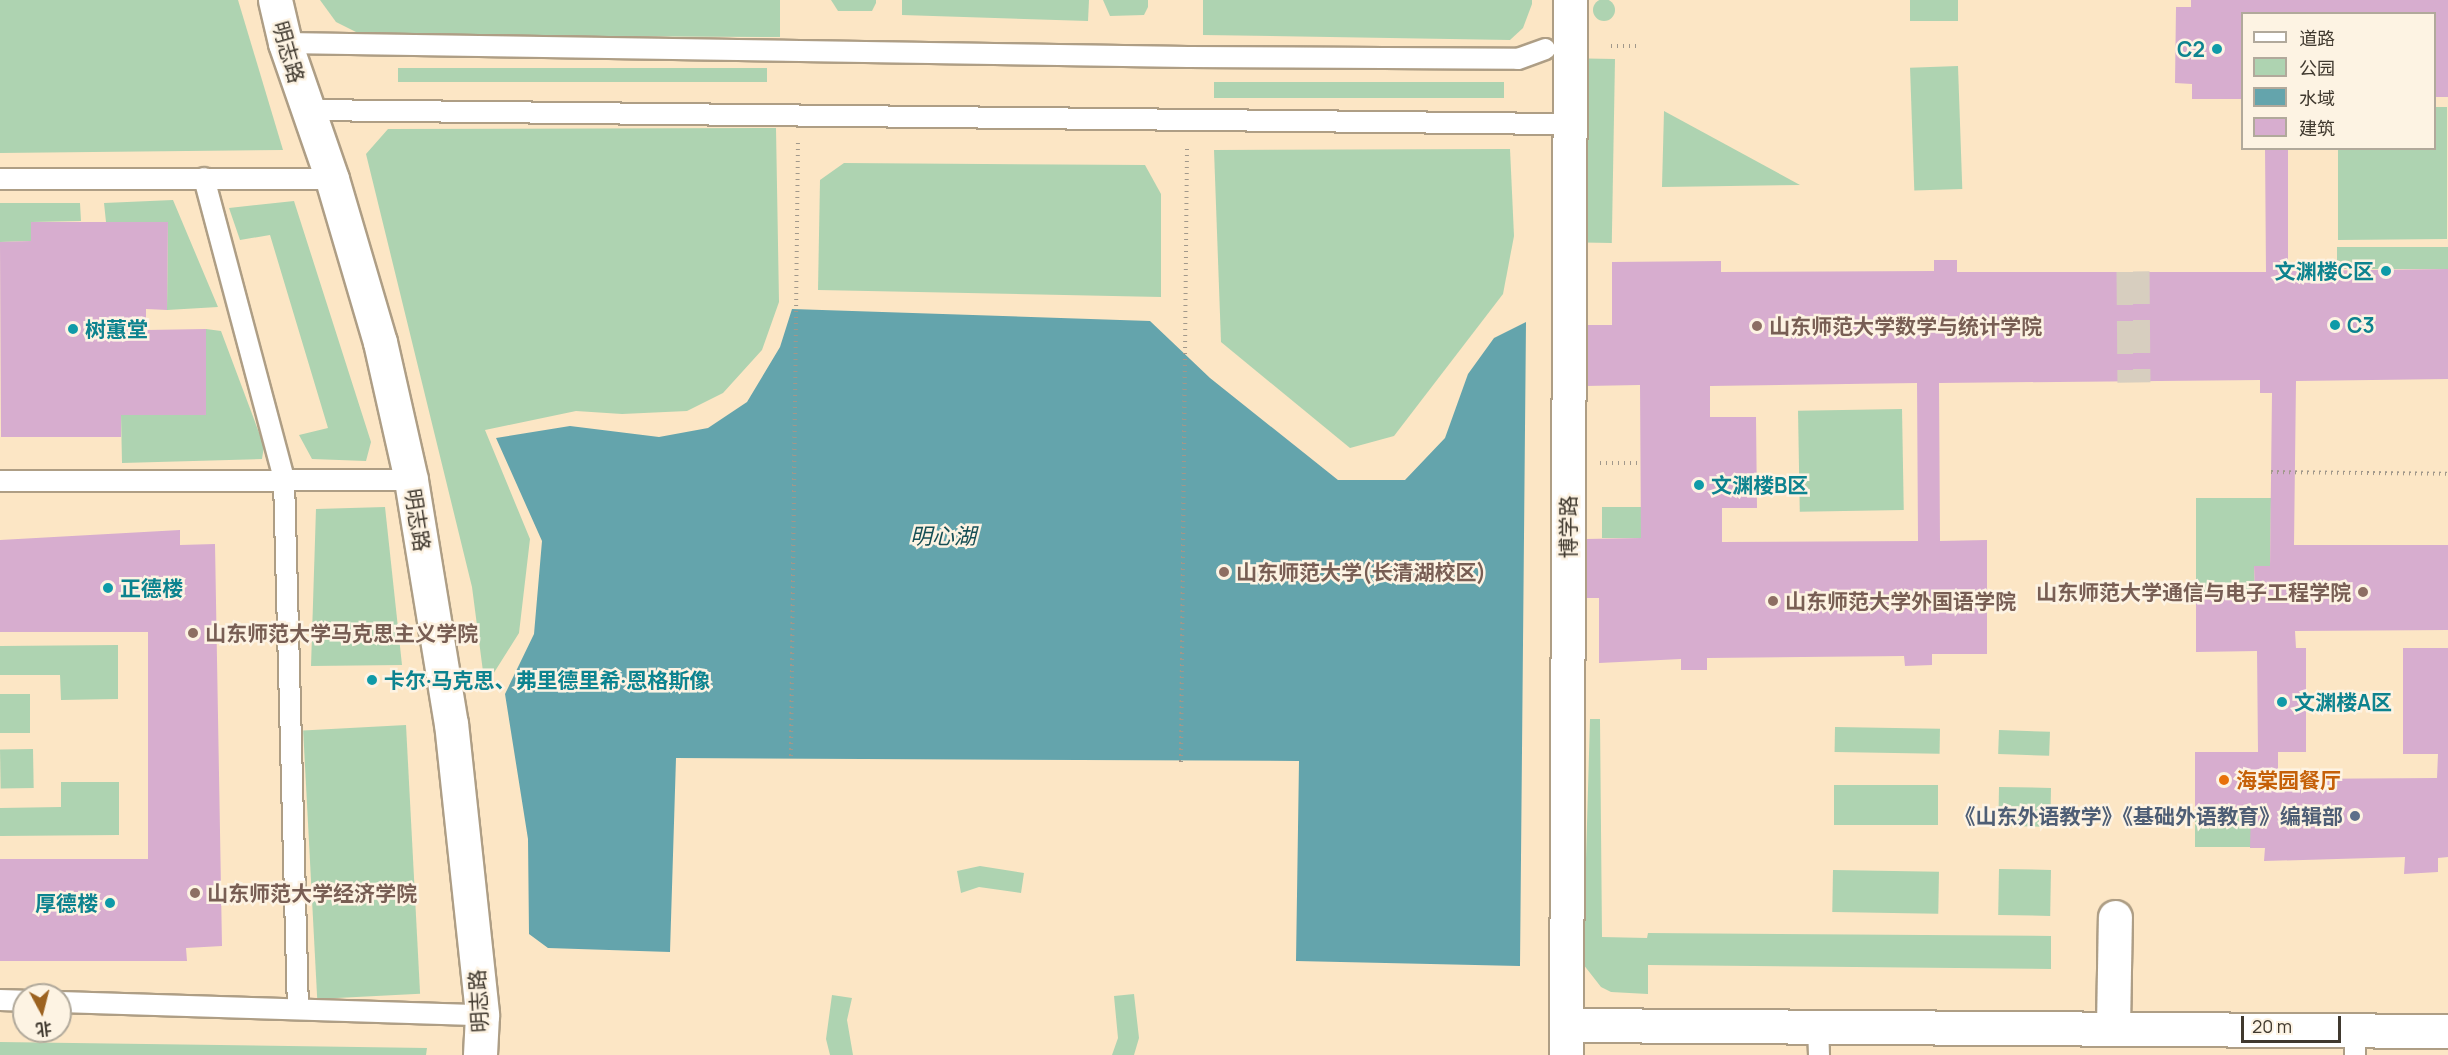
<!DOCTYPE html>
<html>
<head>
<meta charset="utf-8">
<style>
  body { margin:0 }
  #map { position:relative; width:2448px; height:1055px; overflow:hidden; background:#fdf3e3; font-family:Manrope,"Noto Sans SC",sans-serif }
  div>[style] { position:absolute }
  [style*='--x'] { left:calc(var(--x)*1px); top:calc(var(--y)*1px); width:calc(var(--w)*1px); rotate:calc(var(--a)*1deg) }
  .built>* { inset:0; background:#fce6c5 }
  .green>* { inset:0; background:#aed3b1; transform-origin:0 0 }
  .round { border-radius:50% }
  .water>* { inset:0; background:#64a4ac }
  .building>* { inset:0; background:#d7adcf }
  .street-tunnel>* { height:33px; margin-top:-16.5px; transform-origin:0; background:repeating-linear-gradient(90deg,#d7cebf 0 33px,transparent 0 49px) }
  .path>* { height:4px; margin-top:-2px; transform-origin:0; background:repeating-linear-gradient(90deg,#a1988b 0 1.5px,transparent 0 6px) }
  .roads { filter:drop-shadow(2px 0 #ae9e85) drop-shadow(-2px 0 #ae9e85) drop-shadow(0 2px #ae9e85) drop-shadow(0 -2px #ae9e85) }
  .lane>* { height:20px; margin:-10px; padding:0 10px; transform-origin:10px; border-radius:10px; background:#fff }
  .street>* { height:33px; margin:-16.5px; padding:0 16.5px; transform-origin:16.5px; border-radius:16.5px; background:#fff }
  .dots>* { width:16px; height:16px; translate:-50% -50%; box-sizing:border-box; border:3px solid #fdf3e3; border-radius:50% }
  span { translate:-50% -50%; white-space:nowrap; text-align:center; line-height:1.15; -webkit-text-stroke:5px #fdf3e3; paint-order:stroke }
  .culture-label { font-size:21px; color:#0d838f; font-weight:700 }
  .right { translate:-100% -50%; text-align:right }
  .left { translate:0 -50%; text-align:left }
  .street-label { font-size:21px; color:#40392f }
  .education-label { font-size:21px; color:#785e54; font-weight:700 }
  .food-label { font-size:21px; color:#c56008; font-weight:700 }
  .service-label { font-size:21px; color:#4e5e75; font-weight:700 }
  .water-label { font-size:22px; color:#164f55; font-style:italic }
  .legend { position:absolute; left:2241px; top:12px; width:195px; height:138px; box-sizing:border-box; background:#fdf3e3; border:2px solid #b1a99b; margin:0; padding:8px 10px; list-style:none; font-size:18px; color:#40392f }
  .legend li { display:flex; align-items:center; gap:12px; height:30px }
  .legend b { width:30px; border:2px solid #b1a99b }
  .north { position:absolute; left:12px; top:983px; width:60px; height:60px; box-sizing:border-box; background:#fdf3e3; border:2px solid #b1a99b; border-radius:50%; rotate:173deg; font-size:16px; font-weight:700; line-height:24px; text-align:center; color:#40392f }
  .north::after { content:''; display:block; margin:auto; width:21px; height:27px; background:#9c6220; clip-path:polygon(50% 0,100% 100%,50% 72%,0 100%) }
  .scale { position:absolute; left:2241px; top:1016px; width:100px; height:27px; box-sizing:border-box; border:3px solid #40392f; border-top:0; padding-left:8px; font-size:18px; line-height:21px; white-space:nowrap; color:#40392f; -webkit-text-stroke:4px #fdf3e3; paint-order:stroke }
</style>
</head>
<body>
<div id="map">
  <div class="built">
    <div style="clip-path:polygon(evenodd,0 0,2448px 0,2448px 1055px,0 1055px,0 0,2242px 14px,2434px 14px,2434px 148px,2242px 148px,2242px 14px,0 0,24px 995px,60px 995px,60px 1031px,24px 1031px,24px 995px)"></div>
  </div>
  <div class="green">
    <div class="round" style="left:1593px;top:-1px;width:22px;height:22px"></div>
    <div style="clip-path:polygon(0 0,238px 0,283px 150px,0 153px)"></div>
    <div style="clip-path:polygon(320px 0,780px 0,780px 37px,362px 35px,336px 22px)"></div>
    <div style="clip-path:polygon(831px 0,876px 0,876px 3px,872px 11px,838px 11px)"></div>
    <div style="clip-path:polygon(902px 0,1089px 0,1088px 21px,902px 15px)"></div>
    <div style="clip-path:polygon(1103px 0,1148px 0,1148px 7px,1144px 15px,1110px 16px)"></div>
    <div style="clip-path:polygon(1203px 0,1532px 0,1532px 4px,1523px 28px,1510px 40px,1203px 35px)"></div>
    <div style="left:1910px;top:0;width:48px;height:21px"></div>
    <div style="left:1615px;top:59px;width:184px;height:28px;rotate:91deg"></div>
    <div style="left:1958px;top:66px;width:123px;height:48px;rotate:88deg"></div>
    <div style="left:398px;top:68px;width:369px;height:14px"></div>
    <div style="left:1214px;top:82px;width:290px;height:16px"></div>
    <div style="clip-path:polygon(2435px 107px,2447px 107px,2447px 239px,2338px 240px,2338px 149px,2434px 148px)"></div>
    <div style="clip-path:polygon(1664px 111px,1800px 185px,1662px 187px)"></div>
    <div style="clip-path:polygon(776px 128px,779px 302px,762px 350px,723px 393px,687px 411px,622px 414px,576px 411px,485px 430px,530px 539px,519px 633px,485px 687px,472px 587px,366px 154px,388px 129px)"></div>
    <div style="clip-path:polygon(1510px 149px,1514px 236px,1503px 294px,1394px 436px,1350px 448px,1221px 342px,1214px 150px)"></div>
    <div style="clip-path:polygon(844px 163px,1145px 165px,1161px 194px,1161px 297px,818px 290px,820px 180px)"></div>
    <div style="clip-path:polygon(173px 200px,218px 307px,167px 310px,168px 222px,106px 222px,104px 203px)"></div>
    <div style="clip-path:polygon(294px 201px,371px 442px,366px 461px,312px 459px,299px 435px,328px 428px,270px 235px,240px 240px,229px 208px)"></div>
    <div style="clip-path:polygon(0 203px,80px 203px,81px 221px,32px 222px,31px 241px,0 242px)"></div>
    <div style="left:2448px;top:247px;width:22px;height:111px;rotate:90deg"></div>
    <div style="clip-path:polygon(206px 329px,221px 331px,264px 446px,262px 459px,122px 463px,121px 415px,206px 415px)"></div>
    <div style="left:1902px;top:409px;width:101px;height:104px;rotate:89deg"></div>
    <div style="clip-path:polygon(2196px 498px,2271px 498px,2270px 566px,2254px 566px,2255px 591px,2196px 594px)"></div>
    <div style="clip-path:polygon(385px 507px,402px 665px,311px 666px,316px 509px)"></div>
    <div style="left:1641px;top:507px;width:31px;height:39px;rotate:90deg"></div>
    <div style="clip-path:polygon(118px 645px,118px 699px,61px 700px,60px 675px,0 675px,0 646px)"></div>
    <div style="left:0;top:694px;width:30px;height:39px"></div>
    <div style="clip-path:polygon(1590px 719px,1600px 719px,1602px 937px,1647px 938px,1648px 933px,2051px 936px,2051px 969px,1648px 965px,1648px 994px,1611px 992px,1601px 987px,1583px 964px)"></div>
    <div style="left:406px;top:725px;width:269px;height:103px;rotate:87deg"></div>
    <div style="left:1835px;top:727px;width:105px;height:25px;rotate:1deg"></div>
    <div style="left:1999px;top:730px;width:51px;height:24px;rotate:2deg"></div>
    <div style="left:33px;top:749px;width:39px;height:33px;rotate:89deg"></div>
    <div style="clip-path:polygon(61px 782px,119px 782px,119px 835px,0 836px,0 808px,61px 807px)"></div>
    <div style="left:1834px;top:785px;width:104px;height:40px"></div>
    <div style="left:1999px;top:787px;width:52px;height:39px;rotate:1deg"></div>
    <div style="left:2195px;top:812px;width:56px;height:35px"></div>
    <div style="clip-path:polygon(980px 866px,1024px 873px,1021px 893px,979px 887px,961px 893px,957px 871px)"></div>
    <div style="left:1999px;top:869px;width:52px;height:46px;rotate:1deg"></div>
    <div style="left:1833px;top:870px;width:106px;height:42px;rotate:1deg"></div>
    <div style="clip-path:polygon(1134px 994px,1139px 1038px,1134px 1055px,1112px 1055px,1118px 1038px,1114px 996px)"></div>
    <div style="clip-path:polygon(832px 995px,852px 998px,847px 1020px,853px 1055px,830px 1055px,826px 1039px)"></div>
    <div style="clip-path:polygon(0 1042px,427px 1048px,426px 1055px,0 1055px)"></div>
  </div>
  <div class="water">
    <div style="clip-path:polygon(792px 309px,1150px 321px,1210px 378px,1338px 480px,1405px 480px,1445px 438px,1468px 374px,1494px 338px,1526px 322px,1520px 966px,1296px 961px,1299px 761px,676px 758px,670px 952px,548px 948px,529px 934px,528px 839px,505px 694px,534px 634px,542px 541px,496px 438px,570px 426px,659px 437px,708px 428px,747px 402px,780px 347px)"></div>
  </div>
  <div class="building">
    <div style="clip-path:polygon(2191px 0,2448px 0,2448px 97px,2434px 97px,2434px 14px,2242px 14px,2242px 99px,2192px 99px,2192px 84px,2175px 83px,2176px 7px,2191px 7px)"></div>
    <div style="clip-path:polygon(evenodd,2265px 148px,2288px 148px,2288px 271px,2448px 269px,2448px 379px,2296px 381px,2294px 545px,2448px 545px,2448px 630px,2295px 631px,2296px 648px,2306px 648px,2306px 752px,2278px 752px,2278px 779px,2437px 778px,2438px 754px,2403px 754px,2403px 648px,2448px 648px,2448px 857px,2438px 858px,2438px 872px,2404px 874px,2405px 857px,2264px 861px,2265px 848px,2250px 848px,2251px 812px,2195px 812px,2195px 752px,2258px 752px,2257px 651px,2196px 652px,2196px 594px,2255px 591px,2254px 566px,2270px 566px,2272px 393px,2260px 393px,2260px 380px,1939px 383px,1940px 541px,1987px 540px,1987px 654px,1932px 654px,1932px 665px,1905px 666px,1904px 656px,1707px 658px,1707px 670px,1681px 670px,1681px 659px,1599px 663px,1599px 598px,1586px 598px,1586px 539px,1641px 538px,1640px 385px,1585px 386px,1585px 325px,1612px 325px,1612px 262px,1721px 261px,1721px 272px,1934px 271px,1934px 260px,1957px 260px,1957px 272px,2266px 272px,2265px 148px,1917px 383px,1918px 541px,1722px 542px,1722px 508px,1757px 508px,1756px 417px,1710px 417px,1710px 386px,1917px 383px)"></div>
    <div style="clip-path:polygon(31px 222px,168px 222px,167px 310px,146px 309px,146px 330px,206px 329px,206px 415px,121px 415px,121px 437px,1px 437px,0 242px,31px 241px)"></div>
    <div style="clip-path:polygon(180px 530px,180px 545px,215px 544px,222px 946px,186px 948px,187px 961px,0 961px,0 859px,148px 859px,148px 632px,0 632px,0 540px)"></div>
  </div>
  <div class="street-tunnel">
    <div style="--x:2133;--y:271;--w:111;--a:89.5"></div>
  </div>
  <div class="path">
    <div style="--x:1611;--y:46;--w:26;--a:0"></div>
    <div style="--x:1600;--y:463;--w:41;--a:0"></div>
    <div style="--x:2271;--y:472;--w:177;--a:0.6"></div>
    <div style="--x:791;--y:756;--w:616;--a:-89.35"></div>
    <div style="--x:1181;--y:762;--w:617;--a:-89.44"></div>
  </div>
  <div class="roads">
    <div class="lane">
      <div style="--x:285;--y:43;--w:903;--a:0.89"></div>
      <div style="--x:1188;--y:57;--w:330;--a:0.3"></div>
      <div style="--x:1518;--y:59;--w:29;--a:-20"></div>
      <div style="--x:306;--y:110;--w:1262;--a:0.64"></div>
      <div style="--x:204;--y:178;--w:311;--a:75.1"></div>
      <div style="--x:284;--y:479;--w:530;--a:88.49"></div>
      <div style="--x:0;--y:179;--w:332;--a:0"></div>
      <div style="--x:0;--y:481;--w:411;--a:-0.1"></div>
      <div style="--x:0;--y:1000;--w:24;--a:2"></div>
      <div style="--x:60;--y:1002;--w:422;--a:1.8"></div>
      <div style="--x:1818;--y:1026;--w:29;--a:88"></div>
      <div style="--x:2355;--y:1055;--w:26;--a:-90"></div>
    </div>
    <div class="street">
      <div style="--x:275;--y:0;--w:44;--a:76.9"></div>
      <div style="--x:285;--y:43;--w:144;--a:70.9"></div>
      <div style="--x:332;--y:179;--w:170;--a:73.6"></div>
      <div style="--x:380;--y:342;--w:141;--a:77.3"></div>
      <div style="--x:411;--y:480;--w:246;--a:80.7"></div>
      <div style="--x:451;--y:723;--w:294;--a:83.9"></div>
      <div style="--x:482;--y:1015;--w:40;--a:92.9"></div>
      <div style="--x:1566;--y:1025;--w:882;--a:0.39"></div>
      <div style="--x:2113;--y:1027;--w:110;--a:-89"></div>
      <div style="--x:1566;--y:1055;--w:1055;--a:-89.78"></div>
    </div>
  </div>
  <div class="dots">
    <div style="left:2217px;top:49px;background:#0f9aa8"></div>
    <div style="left:2386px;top:271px;background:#0f9aa8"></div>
    <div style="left:2335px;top:325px;background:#0f9aa8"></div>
    <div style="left:1757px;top:326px;background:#8d6e63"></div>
    <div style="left:73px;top:329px;background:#0f9aa8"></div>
    <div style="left:1699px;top:485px;background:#0f9aa8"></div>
    <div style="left:1224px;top:572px;background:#8d6e63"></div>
    <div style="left:108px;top:588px;background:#0f9aa8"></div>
    <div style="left:2363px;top:592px;background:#8d6e63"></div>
    <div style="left:1773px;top:601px;background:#8d6e63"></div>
    <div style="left:193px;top:633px;background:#8d6e63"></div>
    <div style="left:372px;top:680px;background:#0f9aa8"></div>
    <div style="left:2282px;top:702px;background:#0f9aa8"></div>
    <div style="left:2224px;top:780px;background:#e8710a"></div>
    <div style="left:2355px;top:816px;background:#5c6f8a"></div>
    <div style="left:195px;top:893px;background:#8d6e63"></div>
    <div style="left:110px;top:903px;background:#0f9aa8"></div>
  </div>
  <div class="culture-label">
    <span class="right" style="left:2205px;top:49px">C2</span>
    <span class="right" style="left:2374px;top:271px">文渊楼C区</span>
    <span class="left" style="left:2347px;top:325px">C3</span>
    <span class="left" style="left:85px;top:329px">树蕙堂</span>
    <span class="left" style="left:1711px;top:485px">文渊楼B区</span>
    <span class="left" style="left:120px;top:588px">正德楼</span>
    <span class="left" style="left:384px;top:680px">卡尔·马克思、弗里德里希·恩格斯像</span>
    <span class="left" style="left:2294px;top:702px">文渊楼A区</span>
    <span class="right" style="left:98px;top:903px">厚德楼</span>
  </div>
  <div class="street-label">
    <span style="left:289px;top:52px;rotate:74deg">明志路</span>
    <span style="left:418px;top:520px;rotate:81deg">明志路</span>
    <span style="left:1568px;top:527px;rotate:-90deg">博学路</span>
    <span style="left:478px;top:1001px;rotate:-93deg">明志路</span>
  </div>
  <div class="education-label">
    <span class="left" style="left:1769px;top:326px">山东师范大学数学与统计学院</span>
    <span class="left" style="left:1236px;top:572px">山东师范大学(长清湖校区)</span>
    <span class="right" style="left:2351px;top:592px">山东师范大学通信与电子工程学院</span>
    <span class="left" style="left:1785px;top:601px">山东师范大学外国语学院</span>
    <span class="left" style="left:205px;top:633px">山东师范大学马克思主义学院</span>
    <span class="left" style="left:207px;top:893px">山东师范大学经济学院</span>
  </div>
  <div class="food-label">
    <span class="left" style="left:2236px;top:780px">海棠园餐厅</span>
  </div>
  <div class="service-label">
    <span class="right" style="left:2343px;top:816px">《山东外语教学》《基础外语教育》编辑部</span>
  </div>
  <div class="water-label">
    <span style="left:943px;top:537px">明心湖</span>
  </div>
  <ul class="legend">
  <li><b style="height:8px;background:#fff"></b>道路</li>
  <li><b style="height:16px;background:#aed3b1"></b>公园</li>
  <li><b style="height:16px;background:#64a4ac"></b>水域</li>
  <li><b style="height:16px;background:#d7adcf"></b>建筑</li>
  </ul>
  <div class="north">北</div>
  <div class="scale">20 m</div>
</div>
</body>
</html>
